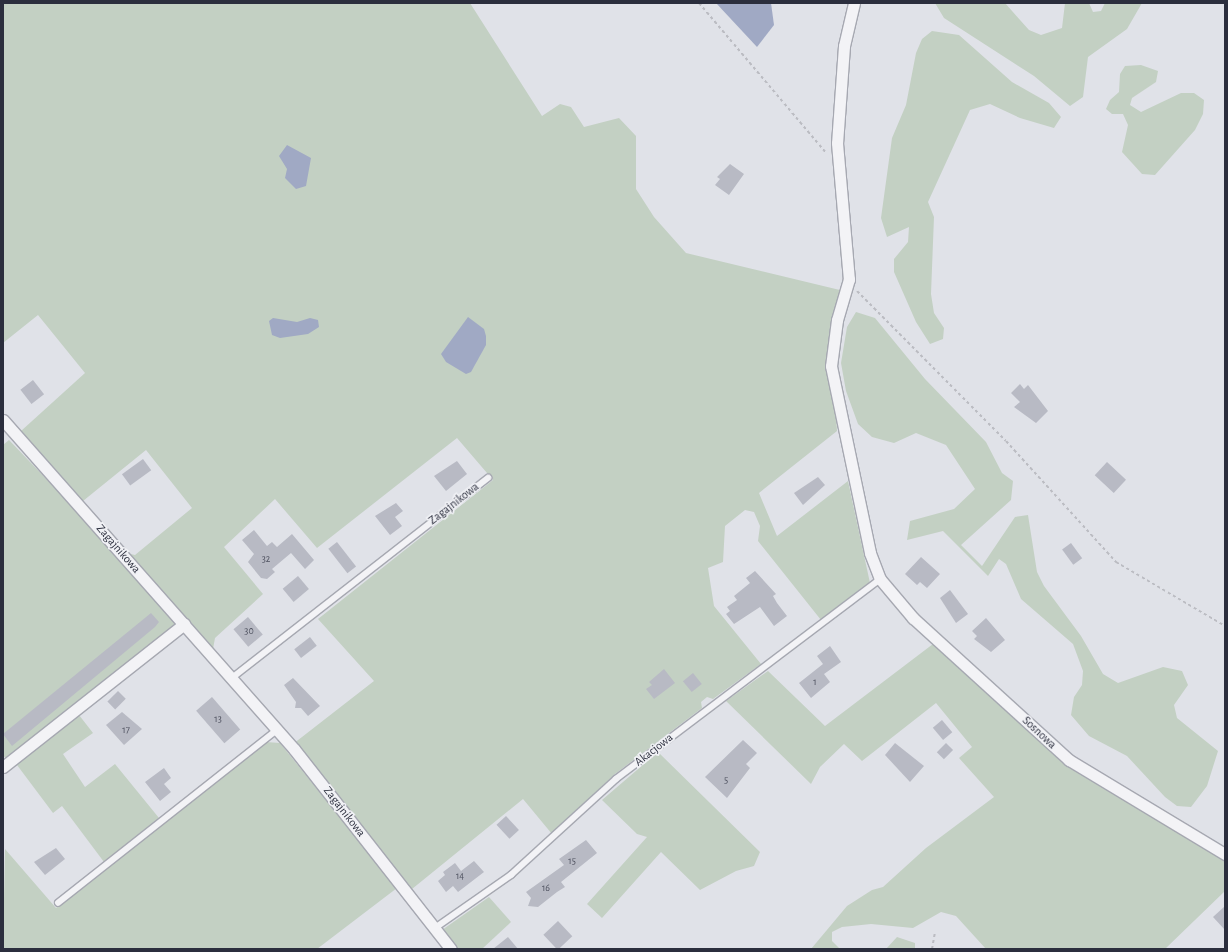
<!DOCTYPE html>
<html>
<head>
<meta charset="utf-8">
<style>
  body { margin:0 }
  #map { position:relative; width:1228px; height:952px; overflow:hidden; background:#e0e2e8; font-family:"Alegreya Sans",sans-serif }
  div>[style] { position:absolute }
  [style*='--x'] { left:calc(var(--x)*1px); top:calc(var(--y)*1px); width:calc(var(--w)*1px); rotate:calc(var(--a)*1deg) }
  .green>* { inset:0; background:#c3d0c3 }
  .water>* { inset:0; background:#a0a9c4 }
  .building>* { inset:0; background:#b8bac4; transform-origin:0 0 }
  .path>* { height:2px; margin-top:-1px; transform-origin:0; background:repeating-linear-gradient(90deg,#bbbcc2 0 3px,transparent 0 6px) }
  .roads { filter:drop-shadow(1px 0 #a6a8b1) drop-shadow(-1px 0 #a6a8b1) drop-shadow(0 1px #a6a8b1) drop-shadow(0 -1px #a6a8b1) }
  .service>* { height:5.5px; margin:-2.75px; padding:0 2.75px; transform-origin:2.75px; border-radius:2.75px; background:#f3f3f6 }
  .minor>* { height:11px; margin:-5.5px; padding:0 5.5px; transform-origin:5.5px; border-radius:5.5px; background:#f3f3f6 }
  span { translate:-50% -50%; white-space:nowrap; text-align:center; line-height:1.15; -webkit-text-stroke:3.5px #f0f1f5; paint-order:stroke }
  .number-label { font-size:10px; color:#4e515f }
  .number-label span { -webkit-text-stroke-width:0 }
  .street-label { font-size:12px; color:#2b2e3d }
  .frame { position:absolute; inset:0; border:4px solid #2b2e3d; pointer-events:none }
</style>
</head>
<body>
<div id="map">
  <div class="green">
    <div style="clip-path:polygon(3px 3px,470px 3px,542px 116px,560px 104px,571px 107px,584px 127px,619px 118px,636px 136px,636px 189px,654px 217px,686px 253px,844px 291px,835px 398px,837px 431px,759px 493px,777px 536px,848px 481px,870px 583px,821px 620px,758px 541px,760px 526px,754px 512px,745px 510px,725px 526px,723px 562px,708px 568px,714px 606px,761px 664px,713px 699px,707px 697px,701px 702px,702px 708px,615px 774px,552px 834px,523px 799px,412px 889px,293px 744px,374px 681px,318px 619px,493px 480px,457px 438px,317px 548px,275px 499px,224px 547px,263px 594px,215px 638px,213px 649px,126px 553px,135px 555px,192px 508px,146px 450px,83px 501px,21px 431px,85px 373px,38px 315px,3px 343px)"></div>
    <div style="clip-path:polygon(935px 3px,1005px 3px,1029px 30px,1041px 35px,1062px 28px,1065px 3px,1089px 3px,1093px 12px,1101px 11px,1105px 3px,1142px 3px,1127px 29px,1088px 57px,1083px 97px,1070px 106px,1034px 76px,944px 18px)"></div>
    <div style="clip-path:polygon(932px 31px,959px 35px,1012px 82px,1049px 103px,1061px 117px,1054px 128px,1020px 118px,990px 104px,970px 110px,928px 202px,934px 217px,931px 294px,934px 313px,944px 328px,943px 339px,930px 344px,916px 322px,894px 272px,894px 259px,908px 242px,909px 227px,887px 237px,881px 218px,892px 138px,906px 105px,916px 53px,922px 39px)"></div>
    <div style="clip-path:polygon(1141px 65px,1158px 71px,1156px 82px,1132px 98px,1130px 105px,1141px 112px,1181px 93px,1194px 93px,1204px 100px,1203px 114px,1195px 130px,1155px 175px,1142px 174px,1122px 152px,1128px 125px,1123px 114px,1112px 114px,1106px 109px,1110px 100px,1119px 92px,1120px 74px,1125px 66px)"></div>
    <div style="clip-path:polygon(856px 312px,875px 318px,925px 379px,986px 442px,1002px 473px,1013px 481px,1011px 500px,961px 545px,982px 566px,1015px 517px,1028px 515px,1037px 572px,1044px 586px,1081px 636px,1103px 674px,1118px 683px,1163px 667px,1182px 671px,1188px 685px,1174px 705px,1177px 718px,1218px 751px,1207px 786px,1191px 807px,1177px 806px,1165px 797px,1127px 756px,1089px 736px,1071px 715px,1074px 697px,1082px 685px,1083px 671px,1073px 644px,1021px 599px,1006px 564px,999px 559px,988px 576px,943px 531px,907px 540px,910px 521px,954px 509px,975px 489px,946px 445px,916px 433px,894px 443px,872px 437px,858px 424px,846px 391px,841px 363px,847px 327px)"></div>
    <div style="clip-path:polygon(9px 440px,101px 536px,183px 632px,79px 715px,93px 733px,63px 754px,85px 787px,115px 764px,159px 818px,104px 862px,62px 806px,53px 813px,17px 765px,3px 756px,3px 445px)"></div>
    <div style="clip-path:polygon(933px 644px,1057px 755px,1225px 859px,1225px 891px,1165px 949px,986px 949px,956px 916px,941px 912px,913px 928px,871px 924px,842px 927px,832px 932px,832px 941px,840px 949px,811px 949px,847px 906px,872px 890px,883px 887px,926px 848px,994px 797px,959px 758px,972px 747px,936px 703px,862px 761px,844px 744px,820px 767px,811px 784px,726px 701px,768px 671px,825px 726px)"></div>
    <div style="clip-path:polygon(266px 742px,280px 743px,397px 888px,317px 949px,3px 949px,5px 849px,56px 908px)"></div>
    <div style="clip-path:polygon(658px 752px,760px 852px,754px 866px,736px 871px,700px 890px,661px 852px,602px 918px,587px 904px,647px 837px,637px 834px,602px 800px)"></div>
    <div style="clip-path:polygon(489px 897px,511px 922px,482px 949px,458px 949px,442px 930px)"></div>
    <div style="clip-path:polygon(897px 937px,915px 943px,915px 949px,886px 949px)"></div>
  </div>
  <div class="water">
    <div style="clip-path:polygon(716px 3px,771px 3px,774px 25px,757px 47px)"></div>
    <div style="clip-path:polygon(287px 145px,311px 158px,306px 186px,296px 189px,285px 178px,287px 169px,279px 156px)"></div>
    <div style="clip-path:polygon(468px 317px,484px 329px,486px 336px,486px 345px,471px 372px,466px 374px,446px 362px,441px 354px)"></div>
    <div style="clip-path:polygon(273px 318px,297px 322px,310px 318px,318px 320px,319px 327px,308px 334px,280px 338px,272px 335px,269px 321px)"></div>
  </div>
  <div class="building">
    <div style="clip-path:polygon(730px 164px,744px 174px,729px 195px,715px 185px,720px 179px,717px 177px)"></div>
    <div style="left:33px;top:380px;width:18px;height:16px;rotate:52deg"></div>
    <div style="clip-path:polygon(1020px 384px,1024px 389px,1028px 385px,1048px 411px,1036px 423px,1014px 407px,1020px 402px,1011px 393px)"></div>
    <div style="left:143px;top:459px;width:14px;height:26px;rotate:54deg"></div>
    <div style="clip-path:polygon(457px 461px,467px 474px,446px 491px,434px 476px)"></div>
    <div style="left:1107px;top:462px;width:26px;height:18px;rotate:43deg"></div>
    <div style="clip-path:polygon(818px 477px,825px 485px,803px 505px,794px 493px)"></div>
    <div style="clip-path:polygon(396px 503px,403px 511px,395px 517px,402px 526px,390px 535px,375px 516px)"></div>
    <div style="clip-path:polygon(254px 530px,267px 546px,272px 542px,277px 547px,292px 534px,314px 560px,305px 569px,291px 553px,272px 569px,275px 572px,267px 579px,261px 578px,248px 562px,254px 554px,242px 540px)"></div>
    <div style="left:337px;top:542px;width:31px;height:11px;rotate:52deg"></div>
    <div style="left:1071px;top:543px;width:19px;height:11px;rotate:54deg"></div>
    <div style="clip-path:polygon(921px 557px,940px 574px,927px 588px,920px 582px,917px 585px,905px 574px)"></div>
    <div style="clip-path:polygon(755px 571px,776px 594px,773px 596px,777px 603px,787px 616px,774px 626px,760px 607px,734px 624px,726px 614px,730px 611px,727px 607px,737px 600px,734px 596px,750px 583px,746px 578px)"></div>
    <div style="left:298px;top:576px;width:17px;height:20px;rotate:50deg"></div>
    <div style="clip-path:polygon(950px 590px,968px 614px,956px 623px,940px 598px)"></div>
    <div style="clip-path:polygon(151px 613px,159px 622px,155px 627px,12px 746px,3px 734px)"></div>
    <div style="left:248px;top:617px;width:23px;height:19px;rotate:50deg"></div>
    <div style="clip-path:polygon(986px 618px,1005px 640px,991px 652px,974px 639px,977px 636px,972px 631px)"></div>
    <div style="left:310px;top:637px;width:11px;height:20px;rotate:52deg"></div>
    <div style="clip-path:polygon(830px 646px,841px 662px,824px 674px,830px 682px,811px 698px,799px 683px,823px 664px,817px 656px)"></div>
    <div style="clip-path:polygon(664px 669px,675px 683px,654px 699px,646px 689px,652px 685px,649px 682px)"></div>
    <div style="left:693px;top:673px;width:14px;height:13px;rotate:51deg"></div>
    <div style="clip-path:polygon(293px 678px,320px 706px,308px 716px,301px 708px,295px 708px,296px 702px,284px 685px)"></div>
    <div style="left:118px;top:691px;width:11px;height:15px;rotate:45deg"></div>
    <div style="left:212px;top:697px;width:43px;height:21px;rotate:49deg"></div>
    <div style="clip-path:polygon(122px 712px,142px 729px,124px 745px,106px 725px)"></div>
    <div style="left:942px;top:720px;width:16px;height:12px;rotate:50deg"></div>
    <div style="clip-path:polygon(743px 740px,757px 753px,746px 764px,750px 768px,727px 798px,705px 777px)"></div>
    <div style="clip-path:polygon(895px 743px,924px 766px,910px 782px,885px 755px)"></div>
    <div style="left:946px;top:743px;width:10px;height:13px;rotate:45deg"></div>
    <div style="clip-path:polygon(164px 768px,171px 778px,164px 784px,171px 792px,160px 801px,145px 782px)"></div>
    <div style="left:506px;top:816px;width:19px;height:13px;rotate:47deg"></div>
    <div style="clip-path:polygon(586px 840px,597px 853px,561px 882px,565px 887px,557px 892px,538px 907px,528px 906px,531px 898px,526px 892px,564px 865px,559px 859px)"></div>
    <div style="clip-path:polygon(56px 848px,65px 859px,45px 875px,34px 862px)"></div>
    <div style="clip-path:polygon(474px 861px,484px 872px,458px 892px,453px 886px,446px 892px,438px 881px,445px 875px,443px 872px,455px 863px,461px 871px)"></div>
    <div style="clip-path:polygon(1225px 906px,1225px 930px,1213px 917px)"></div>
    <div style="left:558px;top:921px;width:21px;height:20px;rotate:47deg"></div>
    <div style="clip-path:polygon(508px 937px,518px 949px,493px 949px)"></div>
  </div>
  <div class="path">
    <div style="--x:699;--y:3;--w:197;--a:49.7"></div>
    <div style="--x:857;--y:291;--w:211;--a:45.2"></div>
    <div style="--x:1006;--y:441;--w:164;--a:47.7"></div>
    <div style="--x:1116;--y:562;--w:126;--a:30.4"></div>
    <div style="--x:932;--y:949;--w:17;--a:-80"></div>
  </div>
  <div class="roads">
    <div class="service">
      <div style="--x:232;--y:678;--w:325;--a:-38"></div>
      <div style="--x:58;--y:903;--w:279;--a:-38.3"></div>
      <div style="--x:435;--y:928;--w:93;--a:-34.9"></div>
      <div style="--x:511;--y:875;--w:142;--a:-42.4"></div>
      <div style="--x:616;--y:779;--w:331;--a:-37.1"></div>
    </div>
    <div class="minor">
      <div style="--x:854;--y:3;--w:44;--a:103.1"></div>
      <div style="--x:844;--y:46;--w:97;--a:94.1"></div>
      <div style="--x:837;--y:143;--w:137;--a:85"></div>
      <div style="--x:849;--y:279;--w:43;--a:106.3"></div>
      <div style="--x:837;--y:320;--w:46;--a:97.4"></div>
      <div style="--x:831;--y:366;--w:191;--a:78.2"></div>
      <div style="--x:870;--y:553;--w:28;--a:69"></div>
      <div style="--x:880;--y:579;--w:51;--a:49.8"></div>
      <div style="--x:913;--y:618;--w:211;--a:42.3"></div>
      <div style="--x:1069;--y:760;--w:182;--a:31.1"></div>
      <div style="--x:3;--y:420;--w:439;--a:48.5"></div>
      <div style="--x:294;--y:749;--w:254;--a:51.9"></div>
      <div style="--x:3;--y:767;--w:231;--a:-38.3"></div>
    </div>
  </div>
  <div class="number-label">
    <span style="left:266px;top:560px">32</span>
    <span style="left:249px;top:632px">30</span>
    <span style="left:815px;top:683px">1</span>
    <span style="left:218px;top:720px">13</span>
    <span style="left:126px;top:731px">17</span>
    <span style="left:726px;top:781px">5</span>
    <span style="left:572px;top:862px">15</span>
    <span style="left:460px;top:877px">14</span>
    <span style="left:546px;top:889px">16</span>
  </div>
  <div class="street-label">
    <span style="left:454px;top:504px;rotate:-38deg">Zagajnikowa</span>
    <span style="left:118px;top:549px;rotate:49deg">Zagajnikowa</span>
    <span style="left:1039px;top:733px;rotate:43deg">Sosnowa</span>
    <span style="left:654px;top:750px;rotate:-38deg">Akacjowa</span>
    <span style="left:344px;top:812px;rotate:52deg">Zagajnikowa</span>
  </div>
  <div class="frame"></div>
</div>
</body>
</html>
